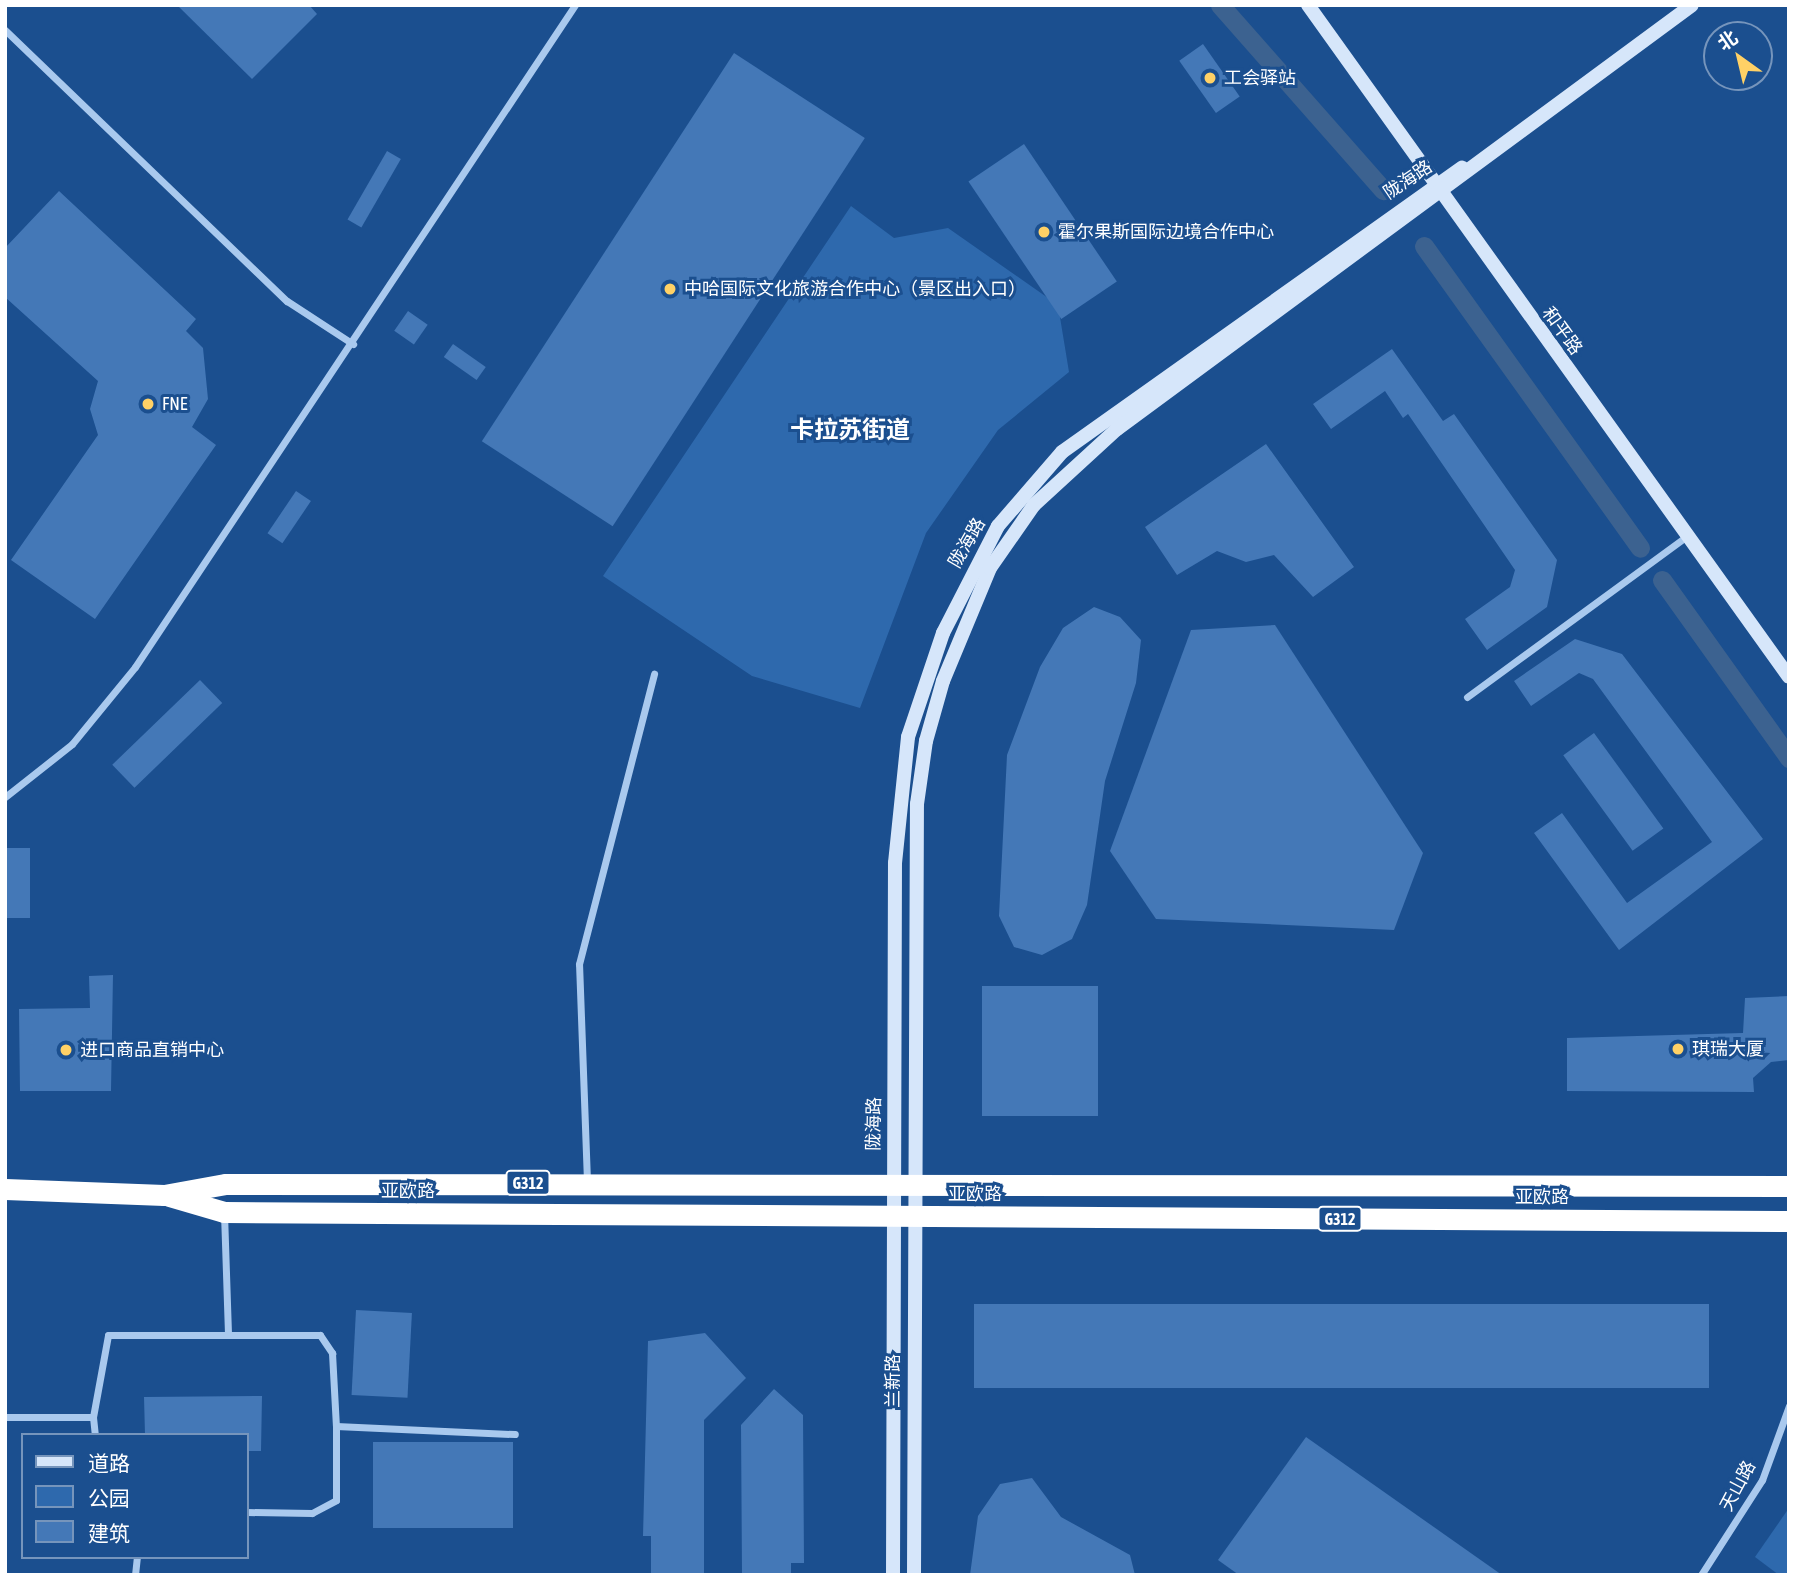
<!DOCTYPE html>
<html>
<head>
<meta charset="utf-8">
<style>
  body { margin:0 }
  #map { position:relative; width:1794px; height:1580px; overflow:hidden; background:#1b4f8f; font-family:"Asap Condensed","Noto Sans SC",sans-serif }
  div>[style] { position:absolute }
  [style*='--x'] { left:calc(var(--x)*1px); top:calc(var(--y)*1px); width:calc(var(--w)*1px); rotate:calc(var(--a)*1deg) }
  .green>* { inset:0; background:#2e69ad }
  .canal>* { height:19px; margin:-9.5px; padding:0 9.5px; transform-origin:9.5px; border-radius:9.5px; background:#3c6290 }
  .building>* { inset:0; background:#4478b7; transform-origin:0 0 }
  .street>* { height:7px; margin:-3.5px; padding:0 3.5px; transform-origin:3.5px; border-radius:3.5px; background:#a9c9ee }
  .secondary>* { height:14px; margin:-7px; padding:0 7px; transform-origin:7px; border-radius:7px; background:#d6e6fa }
  .highway>* { height:21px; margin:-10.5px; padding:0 10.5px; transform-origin:10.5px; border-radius:10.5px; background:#fff }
  .dots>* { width:19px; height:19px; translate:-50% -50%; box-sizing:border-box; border:4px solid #1b4f8f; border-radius:50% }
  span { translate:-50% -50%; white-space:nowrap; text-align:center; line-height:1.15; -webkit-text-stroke:6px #1b4f8f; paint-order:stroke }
  .shield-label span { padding:2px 5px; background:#1b4f8f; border:2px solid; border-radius:5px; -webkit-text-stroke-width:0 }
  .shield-label { font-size:16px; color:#fff; font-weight:700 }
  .poi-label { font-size:18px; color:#fff }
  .left { translate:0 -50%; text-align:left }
  .street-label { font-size:18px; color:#fff }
  .district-label { font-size:24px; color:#fff; font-weight:700 }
  .frame { position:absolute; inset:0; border:7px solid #fff; pointer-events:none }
  .legend { position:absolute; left:21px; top:1433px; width:228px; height:126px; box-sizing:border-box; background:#1b4f8f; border:2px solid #7695bc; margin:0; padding:9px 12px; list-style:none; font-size:21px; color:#fff }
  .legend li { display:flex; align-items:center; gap:14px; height:35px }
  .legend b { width:35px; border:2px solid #7695bc }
  .north { position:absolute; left:1703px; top:21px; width:70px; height:70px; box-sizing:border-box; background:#1b4f8f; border:2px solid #7695bc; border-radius:50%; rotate:326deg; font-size:19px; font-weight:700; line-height:28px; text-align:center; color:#fff }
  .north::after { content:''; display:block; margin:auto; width:24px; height:32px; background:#ffd166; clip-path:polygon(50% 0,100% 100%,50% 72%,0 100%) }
</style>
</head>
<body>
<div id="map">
  <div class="green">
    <div style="clip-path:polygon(851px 206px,894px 238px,948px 228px,1058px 305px,1069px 372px,998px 430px,926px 533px,860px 708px,752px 676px,603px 576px)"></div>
    <div style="clip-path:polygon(1789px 1508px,1789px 1575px,1779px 1575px,1755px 1557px)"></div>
  </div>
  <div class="canal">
    <div style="--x:1220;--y:5;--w:247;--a:48.6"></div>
    <div style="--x:1424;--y:246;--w:371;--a:54.4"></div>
    <div style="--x:1662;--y:580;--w:219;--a:54.5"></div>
  </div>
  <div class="building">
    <div style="clip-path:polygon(177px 5px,309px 5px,317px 14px,252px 79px)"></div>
    <div style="left:1203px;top:44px;width:64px;height:29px;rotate:55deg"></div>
    <div style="left:734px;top:53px;width:156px;height:463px;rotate:33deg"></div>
    <div style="left:1024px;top:144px;width:166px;height:67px;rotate:56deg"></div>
    <div style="left:387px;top:151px;width:16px;height:79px;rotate:30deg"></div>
    <div style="clip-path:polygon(59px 191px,196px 319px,186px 331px,203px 348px,208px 399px,192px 427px,216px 445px,95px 619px,11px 560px,98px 435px,90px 409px,98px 381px,5px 297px,5px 248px)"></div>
    <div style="left:408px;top:311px;width:24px;height:24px;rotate:35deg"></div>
    <div style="left:453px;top:344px;width:40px;height:16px;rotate:35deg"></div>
    <div style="clip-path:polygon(1392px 349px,1443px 421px,1454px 414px,1557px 560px,1547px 607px,1487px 650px,1465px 619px,1510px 587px,1515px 570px,1408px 414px,1403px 418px,1385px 391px,1331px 429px,1313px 404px)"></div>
    <div style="clip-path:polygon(1266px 444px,1354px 567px,1313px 597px,1274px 555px,1246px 562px,1217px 551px,1177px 575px,1145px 527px)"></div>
    <div style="left:296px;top:491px;width:18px;height:51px;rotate:34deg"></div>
    <div style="clip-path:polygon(1094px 607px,1120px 617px,1141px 640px,1136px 683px,1105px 781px,1087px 905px,1072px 939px,1042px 955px,1014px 947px,999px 916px,1007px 755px,1040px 667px,1063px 628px)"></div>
    <div style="clip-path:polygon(1275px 625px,1423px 853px,1394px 930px,1156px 919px,1110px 851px,1191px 630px)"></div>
    <div style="clip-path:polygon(1575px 639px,1622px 654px,1763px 839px,1619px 950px,1534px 833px,1562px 813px,1627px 903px,1712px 842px,1593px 679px,1579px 673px,1531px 706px,1514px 681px)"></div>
    <div style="left:200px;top:680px;width:32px;height:122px;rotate:46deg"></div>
    <div style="left:1594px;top:733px;width:118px;height:38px;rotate:54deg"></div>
    <div style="left:5px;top:848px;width:25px;height:70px"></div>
    <div style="clip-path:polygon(113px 975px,111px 1091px,20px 1091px,19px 1009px,90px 1008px,89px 976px)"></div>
    <div style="left:982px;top:986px;width:116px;height:130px"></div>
    <div style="clip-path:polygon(1789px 996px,1789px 1060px,1771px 1062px,1753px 1078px,1754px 1092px,1567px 1091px,1567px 1038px,1743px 1033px,1745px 998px)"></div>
    <div style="left:974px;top:1304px;width:735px;height:84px"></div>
    <div style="left:356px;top:1310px;width:56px;height:85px;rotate:3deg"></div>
    <div style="clip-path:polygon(705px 1333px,746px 1378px,704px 1420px,704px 1575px,651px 1575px,651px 1536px,643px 1536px,648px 1341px)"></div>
    <div style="clip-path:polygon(774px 1389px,803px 1415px,804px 1563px,791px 1563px,791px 1575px,742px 1575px,741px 1425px)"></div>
    <div style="clip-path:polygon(262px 1396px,261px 1451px,247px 1451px,247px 1435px,145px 1435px,144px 1397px)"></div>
    <div style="clip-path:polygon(1306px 1437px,1502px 1575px,1239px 1575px,1218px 1560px)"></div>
    <div style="left:373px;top:1442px;width:140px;height:86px"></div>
    <div style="clip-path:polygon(1032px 1478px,1061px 1517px,1130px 1555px,1135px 1575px,970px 1575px,978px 1516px,1000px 1484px)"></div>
  </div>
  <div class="street">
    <div style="--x:5;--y:30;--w:391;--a:43.9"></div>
    <div style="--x:287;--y:301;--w:79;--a:33.1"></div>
    <div style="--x:1467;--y:697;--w:273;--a:-36.2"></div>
    <div style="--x:5;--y:797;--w:85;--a:-38.3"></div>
    <div style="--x:72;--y:744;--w:99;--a:-50.7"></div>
    <div style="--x:135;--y:667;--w:795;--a:-56.39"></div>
    <div style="--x:587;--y:1181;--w:217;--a:-92.1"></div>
    <div style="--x:579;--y:964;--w:300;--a:-75.5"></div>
    <div style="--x:224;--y:1213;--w:119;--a:88.1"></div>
    <div style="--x:5;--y:1417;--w:88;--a:0"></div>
    <div style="--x:93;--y:1417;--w:18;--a:84"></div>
    <div style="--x:93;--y:1417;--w:83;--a:-79.6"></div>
    <div style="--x:108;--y:1335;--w:212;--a:0"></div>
    <div style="--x:320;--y:1335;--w:22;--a:56"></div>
    <div style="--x:332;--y:1353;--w:73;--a:86.9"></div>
    <div style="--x:336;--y:1426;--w:179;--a:2.6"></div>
    <div style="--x:247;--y:1512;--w:65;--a:0.9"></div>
    <div style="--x:312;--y:1513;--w:27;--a:-28"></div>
    <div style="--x:336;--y:1500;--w:74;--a:-90"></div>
    <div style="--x:135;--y:1575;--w:18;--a:-84"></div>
    <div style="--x:1701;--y:1575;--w:113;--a:-57.3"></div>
    <div style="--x:1762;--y:1480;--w:79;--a:-70"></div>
  </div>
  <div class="secondary">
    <div style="--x:1308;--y:5;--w:826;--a:54.41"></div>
    <div style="--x:893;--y:1575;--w:712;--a:-89.84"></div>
    <div style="--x:895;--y:863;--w:127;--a:-84.1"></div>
    <div style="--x:908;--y:737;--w:110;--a:-71.4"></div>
    <div style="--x:943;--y:633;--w:120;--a:-62.8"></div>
    <div style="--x:998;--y:526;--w:98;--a:-49.1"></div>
    <div style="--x:1062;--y:452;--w:491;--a:-35.4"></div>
    <div style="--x:914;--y:1575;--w:771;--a:-89.78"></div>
    <div style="--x:917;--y:804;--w:64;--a:-81.9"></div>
    <div style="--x:926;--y:741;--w:62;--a:-74.2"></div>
    <div style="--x:943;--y:681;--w:122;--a:-67.4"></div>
    <div style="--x:990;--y:568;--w:77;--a:-55.1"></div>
    <div style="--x:1034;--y:505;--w:113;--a:-42.5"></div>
    <div style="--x:1117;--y:429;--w:714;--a:-36.4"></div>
  </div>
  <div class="highway">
    <div style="--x:5;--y:1189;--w:159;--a:2.2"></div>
    <div style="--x:164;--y:1195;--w:63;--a:-10.1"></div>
    <div style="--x:226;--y:1184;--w:1563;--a:0.07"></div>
    <div style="--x:169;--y:1196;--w:57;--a:16.2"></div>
    <div style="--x:224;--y:1212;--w:1565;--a:0.33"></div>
  </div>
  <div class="dots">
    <div style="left:1210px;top:78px;background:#ffd166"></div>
    <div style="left:1044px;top:232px;background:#ffd166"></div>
    <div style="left:670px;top:289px;background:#ffd166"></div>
    <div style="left:148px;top:404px;background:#ffd166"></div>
    <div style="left:1678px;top:1049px;background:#ffd166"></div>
    <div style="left:66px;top:1050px;background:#ffd166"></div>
  </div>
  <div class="shield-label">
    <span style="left:528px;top:1183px">G312</span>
    <span style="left:1340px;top:1219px">G312</span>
  </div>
  <div class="poi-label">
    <span class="left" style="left:1224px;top:78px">工会驿站</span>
    <span class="left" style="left:1058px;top:232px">霍尔果斯国际边境合作中心</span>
    <span class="left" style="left:684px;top:289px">中哈国际文化旅游合作中心（景区出入口）</span>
    <span class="left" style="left:162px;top:404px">FNE</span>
    <span class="left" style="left:1692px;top:1049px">琪瑞大厦</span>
    <span class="left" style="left:80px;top:1050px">进口商品直销中心</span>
  </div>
  <div class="street-label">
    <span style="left:1408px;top:180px;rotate:-34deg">陇海路</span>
    <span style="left:1562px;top:331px;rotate:54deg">和平路</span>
    <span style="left:967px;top:543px;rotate:-60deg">陇海路</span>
    <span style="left:874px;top:1124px;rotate:-89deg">陇海路</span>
    <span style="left:408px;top:1191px">亚欧路</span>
    <span style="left:975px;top:1194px">亚欧路</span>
    <span style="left:1542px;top:1197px">亚欧路</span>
    <span style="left:893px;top:1381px;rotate:-90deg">兰新路</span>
    <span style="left:1738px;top:1486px;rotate:-62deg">天山路</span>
  </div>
  <div class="district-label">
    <span style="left:850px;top:430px">卡拉苏街道</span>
  </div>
  <div class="frame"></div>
  <ul class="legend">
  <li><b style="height:9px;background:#d6e6fa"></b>道路</li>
  <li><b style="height:19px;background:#2e69ad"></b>公园</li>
  <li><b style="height:19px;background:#4478b7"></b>建筑</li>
  </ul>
  <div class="north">北</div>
</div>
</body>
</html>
